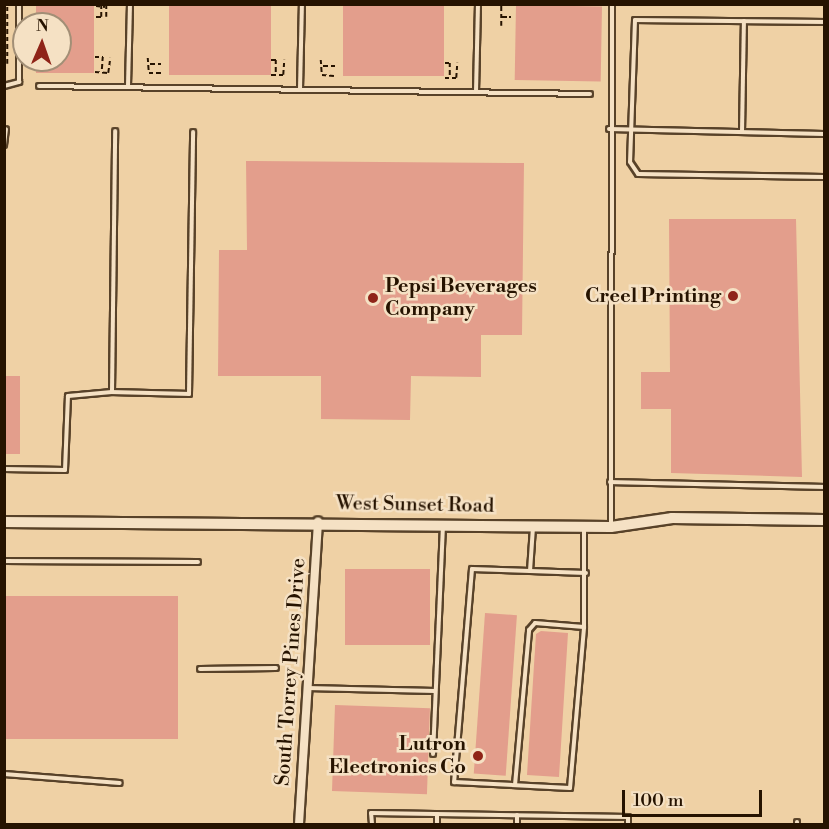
<!DOCTYPE html>
<html>
<head>
<meta charset="utf-8">
<style>
  body { margin:0 }
  #map { position:relative; width:829px; height:829px; overflow:hidden; background:#efd1a5; font-family:"Libre Bodoni",serif }
  div>[style] { position:absolute }
  [style*='--x'] { left:calc(var(--x)*1px); top:calc(var(--y)*1px); width:calc(var(--w)*1px); rotate:calc(var(--a)*1deg) }
  .building>* { inset:0; background:#e39e8c; transform-origin:0 0 }
  .path>* { height:1.5px; margin-top:-0.75px; transform-origin:0; background:repeating-linear-gradient(90deg,#261300 0 4.5px,transparent 0 7.5px) }
  .roads { filter:drop-shadow(2px 0 #584229) drop-shadow(-2px 0 #584229) drop-shadow(0 2px #584229) drop-shadow(0 -2px #584229) }
  .lane>* { height:4px; margin:-2px; padding:0 2px; transform-origin:2px; border-radius:2px; background:#f5e1c4 }
  .street>* { height:8px; margin:-4px; padding:0 4px; transform-origin:4px; border-radius:4px; background:#f5e1c4 }
  .secondary>* { height:10px; margin:-5px; padding:0 5px; transform-origin:5px; border-radius:5px; background:#f5e1c4 }
  .dots>* { width:16px; height:16px; translate:-50% -50%; box-sizing:border-box; border:3px solid #f5e1c4; border-radius:50% }
  span { translate:-50% -50%; white-space:nowrap; text-align:center; line-height:1.15; -webkit-text-stroke:5px #f5e1c4; paint-order:stroke }
  .poi-label { font-size:20px; color:#261300; font-weight:700 }
  .left { translate:0 -50%; text-align:left }
  .right { translate:-100% -50%; text-align:right }
  .street-label { font-size:20px; color:#261300 }
  .frame { position:absolute; inset:0; border:6px solid #261300; pointer-events:none }
  .north { position:absolute; left:12px; top:12px; width:60px; height:60px; box-sizing:border-box; background:#f5e1c4; border:2px solid #a28f76; border-radius:50%; rotate:2deg; font-size:16px; font-weight:700; line-height:24px; text-align:center; color:#261300 }
  .north::after { content:''; display:block; margin:auto; width:21px; height:27px; background:#8f2418; clip-path:polygon(50% 0,100% 100%,50% 72%,0 100%) }
  .scale { position:absolute; left:622px; top:790px; width:140px; height:27px; box-sizing:border-box; border:3px solid #261300; border-top:0; padding-left:8px; font-size:18px; line-height:21px; white-space:nowrap; color:#261300; -webkit-text-stroke:4px #f5e1c4; paint-order:stroke }
</style>
</head>
<body>
<div id="map">
  <div class="building">
    <div style="clip-path:polygon(36px 4px,94px 4px,94px 73px,36px 73px,36px 60px,60px 60px,60px 24px,36px 24px)"></div>
    <div style="left:169px;top:4px;width:102px;height:71px"></div>
    <div style="left:343px;top:4px;width:101px;height:72px"></div>
    <div style="left:516px;top:5px;width:86px;height:75px;rotate:1deg"></div>
    <div style="clip-path:polygon(246px 161px,524px 163px,522px 335px,481px 335px,481px 377px,411px 376px,410px 420px,321px 419px,321px 376px,218px 376px,219px 250px,247px 250px)"></div>
    <div style="clip-path:polygon(669px 219px,796px 219px,802px 477px,671px 473px,671px 409px,641px 409px,641px 372px,670px 372px)"></div>
    <div style="left:4px;top:376px;width:16px;height:78px"></div>
    <div style="left:345px;top:569px;width:85px;height:76px"></div>
    <div style="left:4px;top:596px;width:174px;height:143px"></div>
    <div style="left:485px;top:613px;width:32px;height:161px;rotate:4deg"></div>
    <div style="clip-path:polygon(541px 631px,568px 633px,559px 777px,527px 775px,536px 634px)"></div>
    <div style="left:335px;top:705px;width:95px;height:86px;rotate:2deg"></div>
  </div>
  <div class="path">
    <div style="--x:96;--y:6;--w:9;--a:6"></div>
    <div style="--x:96;--y:17;--w:5;--a:0"></div>
    <div style="--x:101;--y:17;--w:11;--a:-90"></div>
    <div style="--x:106;--y:17;--w:13;--a:-90"></div>
    <div style="--x:502;--y:17;--w:9;--a:0"></div>
    <div style="--x:501;--y:26;--w:22;--a:-90"></div>
    <div style="--x:95;--y:57;--w:8;--a:0"></div>
    <div style="--x:103;--y:57;--w:15;--a:94"></div>
    <div style="--x:148;--y:58;--w:15;--a:86"></div>
    <div style="--x:149;--y:73;--w:12;--a:0"></div>
    <div style="--x:271;--y:60;--w:5;--a:0"></div>
    <div style="--x:276;--y:60;--w:14;--a:90"></div>
    <div style="--x:321;--y:60;--w:15;--a:86"></div>
    <div style="--x:322;--y:75;--w:12;--a:5"></div>
    <div style="--x:445;--y:63;--w:5;--a:0"></div>
    <div style="--x:450;--y:63;--w:14;--a:90"></div>
    <div style="--x:7;--y:64;--w:60;--a:-90"></div>
    <div style="--x:150;--y:64;--w:11;--a:0"></div>
    <div style="--x:323;--y:66;--w:12;--a:0"></div>
    <div style="--x:95;--y:72;--w:13;--a:4"></div>
    <div style="--x:108;--y:73;--w:15;--a:-82"></div>
    <div style="--x:271;--y:75;--w:12;--a:0"></div>
    <div style="--x:283;--y:75;--w:15;--a:-86"></div>
    <div style="--x:445;--y:78;--w:11;--a:0"></div>
    <div style="--x:456;--y:78;--w:15;--a:-86"></div>
  </div>
  <div class="roads">
    <div class="lane">
      <div style="--x:824;--y:22;--w:189;--a:-179.4"></div>
      <div style="--x:635;--y:20;--w:142;--a:92"></div>
      <div style="--x:630;--y:162;--w:14;--a:56"></div>
      <div style="--x:638;--y:174;--w:186;--a:0.9"></div>
      <div style="--x:4;--y:86;--w:16;--a:-15"></div>
      <div style="--x:19;--y:82;--w:78;--a:-90"></div>
      <div style="--x:39;--y:86;--w:551;--a:0.83"></div>
      <div style="--x:128;--y:86;--w:82;--a:-88.6"></div>
      <div style="--x:300;--y:89;--w:85;--a:-88.7"></div>
      <div style="--x:476;--y:92;--w:88;--a:-88.7"></div>
      <div style="--x:609;--y:129;--w:215;--a:1.3"></div>
      <div style="--x:742;--y:132;--w:111;--a:-89"></div>
      <div style="--x:4;--y:145;--w:16;--a:-83"></div>
      <div style="--x:112;--y:392;--w:77;--a:1.5"></div>
      <div style="--x:189;--y:394;--w:262;--a:-89.1"></div>
      <div style="--x:4;--y:469;--w:61;--a:0.9"></div>
      <div style="--x:65;--y:470;--w:74;--a:-87.7"></div>
      <div style="--x:68;--y:396;--w:44;--a:-5.2"></div>
      <div style="--x:112;--y:392;--w:261;--a:-89.3"></div>
      <div style="--x:610;--y:482;--w:214;--a:1.3"></div>
      <div style="--x:611;--y:526;--w:522;--a:-89.89"></div>
      <div style="--x:533;--y:527;--w:44;--a:93.9"></div>
      <div style="--x:530;--y:571;--w:58;--a:-178"></div>
      <div style="--x:472;--y:569;--w:214;--a:94.8"></div>
      <div style="--x:454;--y:782;--w:116;--a:3"></div>
      <div style="--x:570;--y:788;--w:162;--a:-85"></div>
      <div style="--x:584;--y:627;--w:100;--a:-90"></div>
      <div style="--x:4;--y:561;--w:194;--a:0.3"></div>
      <div style="--x:530;--y:571;--w:56;--a:2"></div>
      <div style="--x:200;--y:669;--w:76;--a:-0.8"></div>
      <div style="--x:307;--y:688;--w:128;--a:1.3"></div>
      <div style="--x:433;--y:754;--w:226;--a:-87.5"></div>
      <div style="--x:4;--y:774;--w:116;--a:4.4"></div>
      <div style="--x:515;--y:785;--w:156;--a:-84.8"></div>
      <div style="--x:529;--y:630;--w:9;--a:-49"></div>
      <div style="--x:535;--y:623;--w:49;--a:4.7"></div>
      <div style="--x:372;--y:824;--w:11;--a:-95"></div>
      <div style="--x:371;--y:813;--w:257;--a:0.9"></div>
      <div style="--x:628;--y:817;--w:7;--a:90"></div>
      <div style="--x:437;--y:824;--w:10;--a:-90"></div>
      <div style="--x:517;--y:824;--w:9;--a:-90"></div>
      <div style="--x:797;--y:824;--w:2;--a:-90"></div>
    </div>
    <div class="street">
      <div style="--x:299;--y:824;--w:303;--a:-86.4"></div>
    </div>
    <div class="secondary">
      <div style="--x:4;--y:522;--w:607;--a:0.47"></div>
      <div style="--x:611;--y:527;--w:62;--a:-8.4"></div>
      <div style="--x:672;--y:518;--w:152;--a:0.8"></div>
    </div>
  </div>
  <div class="dots">
    <div style="left:733px;top:296px;background:#8f2418"></div>
    <div style="left:373px;top:298px;background:#8f2418"></div>
    <div style="left:478px;top:756px;background:#8f2418"></div>
  </div>
  <div class="poi-label">
    <span class="left" style="left:385px;top:298px">Pepsi Beverages<br>Company</span>
    <span class="right" style="left:721px;top:296px">Creel Printing</span>
    <span class="right" style="left:466px;top:756px">Lutron<br>Electronics Co</span>
  </div>
  <div class="street-label">
    <span style="left:415px;top:505px;rotate:1deg">West Sunset Road</span>
    <span style="left:291px;top:672px;rotate:-86deg">South Torrey Pines Drive</span>
  </div>
  <div class="frame"></div>
  <div class="north">N</div>
  <div class="scale">100 m</div>
</div>
</body>
</html>
